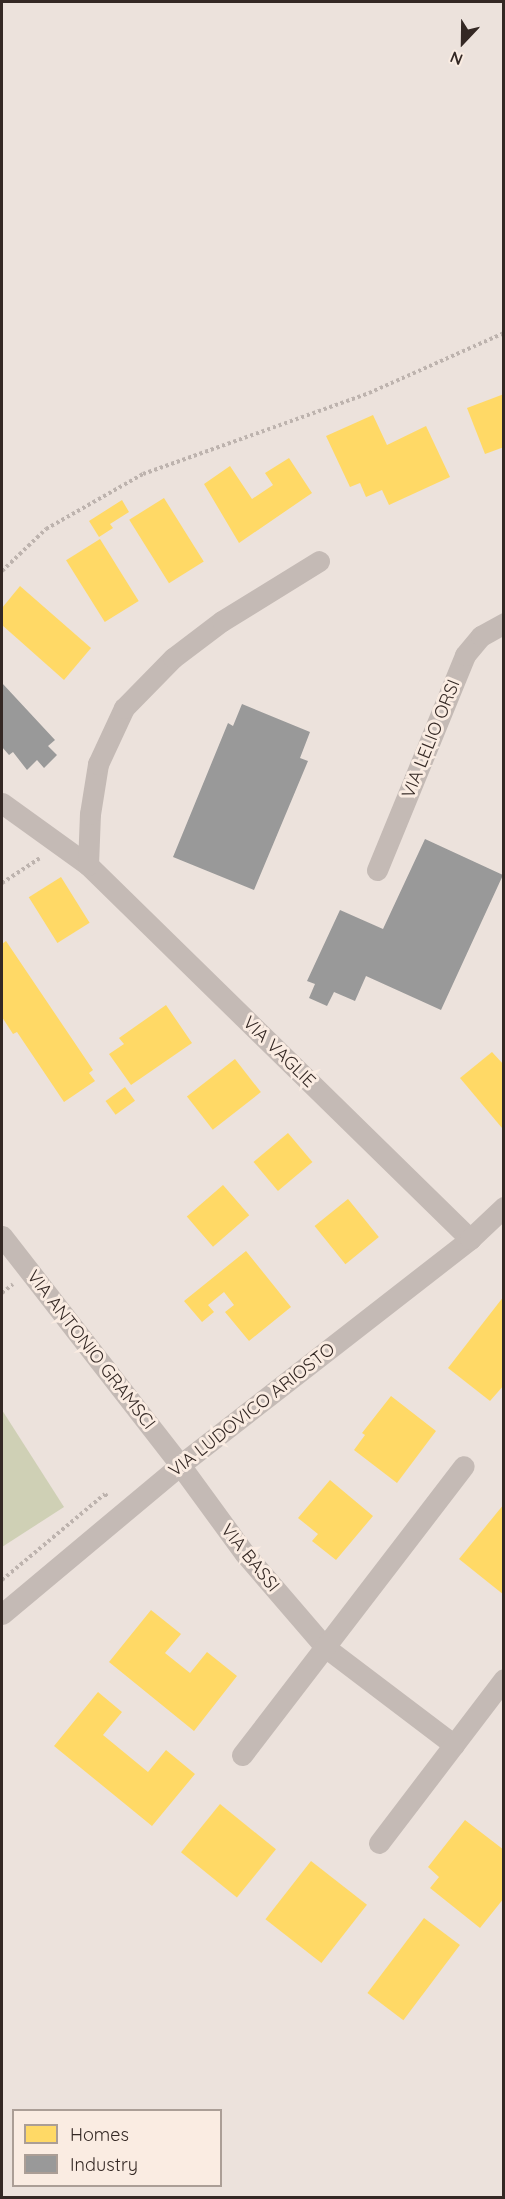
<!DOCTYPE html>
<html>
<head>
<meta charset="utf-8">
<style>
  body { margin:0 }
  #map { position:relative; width:505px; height:2199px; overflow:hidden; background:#ece2dc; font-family:Quicksand,sans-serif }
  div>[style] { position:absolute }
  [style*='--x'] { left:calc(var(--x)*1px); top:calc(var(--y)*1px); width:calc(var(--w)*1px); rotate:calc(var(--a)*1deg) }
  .green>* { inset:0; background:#cfd0b5 }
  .homes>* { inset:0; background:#ffd966; transform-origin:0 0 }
  .industry>* { inset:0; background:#999 }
  .path>* { height:4px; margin-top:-2px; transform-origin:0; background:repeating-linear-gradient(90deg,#bdb3ae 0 3px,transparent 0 6px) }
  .minor>* { height:21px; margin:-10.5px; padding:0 10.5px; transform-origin:10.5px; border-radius:10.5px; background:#c4bab5 }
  span { translate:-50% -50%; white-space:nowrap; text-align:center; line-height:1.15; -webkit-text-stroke:6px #faece2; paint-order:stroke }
  .street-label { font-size:18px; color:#342824 }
  .frame { position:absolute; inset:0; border:3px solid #342824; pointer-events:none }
  .legend { position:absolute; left:12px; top:2109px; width:210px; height:78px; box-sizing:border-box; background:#faece2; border:2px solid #ab9e96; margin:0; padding:8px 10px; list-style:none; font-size:18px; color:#342824 }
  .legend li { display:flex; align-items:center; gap:12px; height:30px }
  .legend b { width:30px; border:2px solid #ab9e96 }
  .north { position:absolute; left:433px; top:12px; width:60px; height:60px; -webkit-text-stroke:4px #faece2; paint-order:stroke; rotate:202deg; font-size:16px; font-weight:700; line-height:24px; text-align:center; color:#342824 }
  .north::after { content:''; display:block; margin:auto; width:21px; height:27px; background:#342824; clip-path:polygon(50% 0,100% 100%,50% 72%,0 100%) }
</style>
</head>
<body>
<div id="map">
  <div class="green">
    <div style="clip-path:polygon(2px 1410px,64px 1507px,2px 1547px)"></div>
  </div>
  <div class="homes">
    <div style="clip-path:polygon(504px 394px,504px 447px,485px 454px,467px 408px)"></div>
    <div style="clip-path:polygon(373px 415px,387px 445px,426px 426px,450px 477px,389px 505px,382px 490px,366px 497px,360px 483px,350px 487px,326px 436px)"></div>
    <div style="clip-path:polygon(289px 458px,312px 493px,239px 543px,204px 484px,230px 466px,252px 499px,273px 485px,265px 473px)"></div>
    <div style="left:164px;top:498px;width:75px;height:41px;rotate:58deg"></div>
    <div style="clip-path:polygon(122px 500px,129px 512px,110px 524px,113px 528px,99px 537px,89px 521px)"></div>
    <div style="left:100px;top:539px;width:73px;height:40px;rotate:58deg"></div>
    <div style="clip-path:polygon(20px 586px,91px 648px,64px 680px,2px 625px,2px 608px)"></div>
    <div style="left:61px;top:877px;width:54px;height:38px;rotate:58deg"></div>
    <div style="clip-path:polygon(6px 941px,93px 1070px,89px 1073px,95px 1081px,64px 1102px,17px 1032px,13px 1034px,2px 1017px,2px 944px)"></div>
    <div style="clip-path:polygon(166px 1005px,192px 1043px,131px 1085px,109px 1054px,124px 1044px,119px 1038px)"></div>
    <div style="clip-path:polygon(492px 1052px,504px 1065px,502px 1128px,460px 1078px)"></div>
    <div style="left:235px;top:1059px;width:42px;height:61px;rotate:52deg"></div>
    <div style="left:125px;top:1087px;width:17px;height:24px;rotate:54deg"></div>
    <div style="left:288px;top:1133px;width:38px;height:45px;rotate:50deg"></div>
    <div style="left:223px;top:1185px;width:40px;height:48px;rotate:49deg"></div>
    <div style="left:348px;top:1199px;width:49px;height:43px;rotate:51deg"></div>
    <div style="clip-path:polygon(246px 1251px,291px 1307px,249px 1341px,225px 1312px,234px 1305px,224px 1292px,208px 1305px,214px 1312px,202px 1322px,184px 1301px)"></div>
    <div style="clip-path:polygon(504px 1296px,504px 1385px,490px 1401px,448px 1368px)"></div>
    <div style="clip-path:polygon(391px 1396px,436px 1431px,397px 1483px,354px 1450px,365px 1435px,362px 1433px)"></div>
    <div style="clip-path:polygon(330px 1480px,373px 1516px,336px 1560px,312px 1541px,318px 1534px,298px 1518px)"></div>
    <div style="clip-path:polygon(504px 1504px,504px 1595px,459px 1559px)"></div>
    <div style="clip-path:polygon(151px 1610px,181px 1634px,165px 1653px,190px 1673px,207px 1652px,237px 1676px,194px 1731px,109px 1662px)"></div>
    <div style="clip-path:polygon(98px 1692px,122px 1712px,103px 1735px,148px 1772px,166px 1750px,195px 1774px,152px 1826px,54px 1746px)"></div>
    <div style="left:220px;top:1804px;width:72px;height:62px;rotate:39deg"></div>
    <div style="clip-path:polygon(465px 1820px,504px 1850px,504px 1898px,480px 1928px,430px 1888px,439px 1877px,428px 1867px)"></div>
    <div style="left:311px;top:1861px;width:71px;height:74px;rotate:38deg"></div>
    <div style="left:424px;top:1918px;width:45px;height:94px;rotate:37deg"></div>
  </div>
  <div class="industry">
    <div style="clip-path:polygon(2px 683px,55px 740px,48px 746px,57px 755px,44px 768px,37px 760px,27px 770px,13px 752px,9px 755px,2px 747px)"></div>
    <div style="clip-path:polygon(242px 704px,310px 732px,300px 758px,308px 761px,254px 890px,173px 857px,228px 723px,233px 726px)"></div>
    <div style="clip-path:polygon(425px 839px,503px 875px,441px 1010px,366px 976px,355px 1001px,334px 992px,327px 1006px,309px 998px,315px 984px,307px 981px,340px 910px,383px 929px)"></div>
  </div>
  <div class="path">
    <div style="--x:2;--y:571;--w:61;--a:-43.7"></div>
    <div style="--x:46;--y:529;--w:112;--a:-29.6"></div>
    <div style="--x:143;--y:474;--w:240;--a:-19.7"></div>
    <div style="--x:369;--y:393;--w:148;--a:-24"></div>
    <div style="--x:2;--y:883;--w:45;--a:-33.3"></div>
    <div style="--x:2;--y:1293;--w:14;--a:-39"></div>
    <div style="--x:2;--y:1580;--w:134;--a:-39.9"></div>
    <div style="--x:105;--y:1494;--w:5;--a:53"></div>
  </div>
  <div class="minor">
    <div style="--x:2;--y:803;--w:106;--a:35.8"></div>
    <div style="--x:88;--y:865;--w:535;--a:44.39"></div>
    <div style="--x:88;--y:865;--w:51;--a:-87.8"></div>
    <div style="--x:90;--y:814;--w:51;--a:-80.9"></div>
    <div style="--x:98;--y:764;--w:62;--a:-65.1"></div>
    <div style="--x:124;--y:708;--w:70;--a:-45.6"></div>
    <div style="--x:173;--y:658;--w:61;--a:-37.1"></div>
    <div style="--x:222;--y:621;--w:114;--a:-31.7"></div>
    <div style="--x:377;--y:870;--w:232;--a:-67.7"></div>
    <div style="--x:465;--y:655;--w:25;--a:-50"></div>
    <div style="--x:481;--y:636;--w:26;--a:-29"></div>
    <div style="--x:2;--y:1236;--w:290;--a:52.1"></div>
    <div style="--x:180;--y:1465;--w:110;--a:53.9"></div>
    <div style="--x:245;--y:1554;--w:123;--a:49.3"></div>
    <div style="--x:325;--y:1647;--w:162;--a:37.2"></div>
    <div style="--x:2;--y:1614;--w:232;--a:-39.9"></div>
    <div style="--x:180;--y:1465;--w:368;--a:-37.9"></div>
    <div style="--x:470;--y:1239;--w:47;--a:-43.3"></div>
    <div style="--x:242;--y:1755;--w:364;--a:-52.5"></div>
    <div style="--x:379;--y:1843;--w:206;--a:-52.7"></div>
  </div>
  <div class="street-label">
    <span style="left:431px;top:739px;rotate:-68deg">VIA LELIO ORSI</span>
    <span style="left:279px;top:1052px;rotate:44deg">VIA VAGLIE</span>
    <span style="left:91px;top:1350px;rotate:52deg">VIA ANTONIO GRAMSCI</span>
    <span style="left:252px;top:1410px;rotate:-38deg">VIA LUDOVICO ARIOSTO</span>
    <span style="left:250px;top:1558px;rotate:51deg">VIA BASSI</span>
  </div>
  <div class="frame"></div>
  <ul class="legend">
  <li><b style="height:16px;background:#ffd966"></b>Homes</li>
  <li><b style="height:16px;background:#999"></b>Industry</li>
  </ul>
  <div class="north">N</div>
</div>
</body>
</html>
